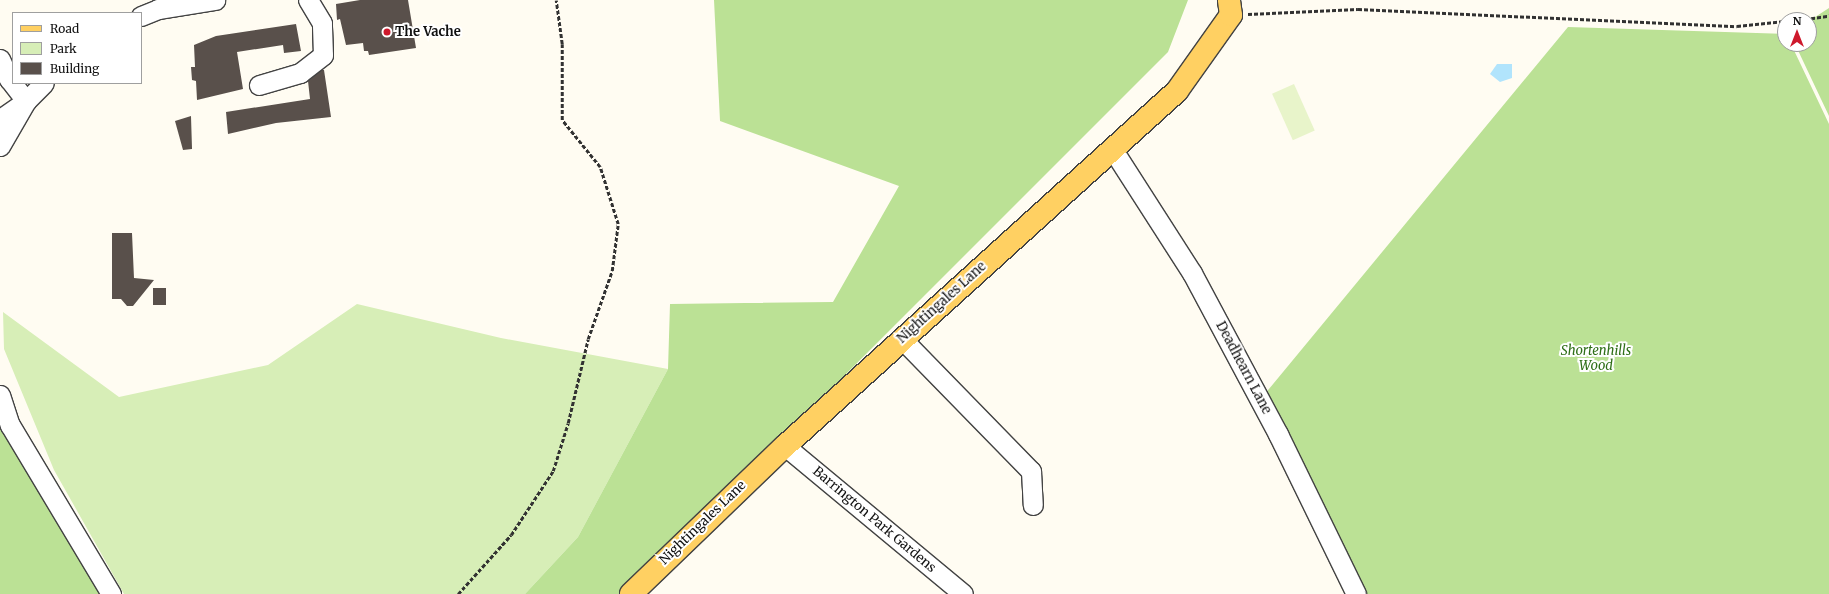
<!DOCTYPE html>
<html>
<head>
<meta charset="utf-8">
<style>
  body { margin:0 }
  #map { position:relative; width:1829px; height:594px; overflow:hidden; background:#fffcf2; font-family:Merriweather,serif }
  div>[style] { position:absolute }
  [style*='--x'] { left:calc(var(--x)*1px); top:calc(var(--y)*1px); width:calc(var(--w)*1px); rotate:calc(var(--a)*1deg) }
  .green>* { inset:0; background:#d7eeb7 }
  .forest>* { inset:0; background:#bbe195 }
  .pitch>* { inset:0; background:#e8f4ca; transform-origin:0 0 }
  .water>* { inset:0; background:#b1e4fc }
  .building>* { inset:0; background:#59504b; transform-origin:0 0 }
  .path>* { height:2.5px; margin-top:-1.25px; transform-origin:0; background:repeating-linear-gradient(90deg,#323232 0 4px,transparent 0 6px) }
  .roads { filter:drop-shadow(1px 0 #434343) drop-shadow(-1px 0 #434343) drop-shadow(0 1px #434343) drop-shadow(0 -1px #434343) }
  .minor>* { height:19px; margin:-9.5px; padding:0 9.5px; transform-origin:9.5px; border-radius:9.5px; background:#fff }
  .major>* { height:22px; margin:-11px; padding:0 11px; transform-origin:11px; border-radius:11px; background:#ffd062 }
  .dots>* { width:11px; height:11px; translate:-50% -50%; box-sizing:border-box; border:2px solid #fff; border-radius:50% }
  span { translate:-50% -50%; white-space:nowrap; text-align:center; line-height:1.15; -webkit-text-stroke:4px #fff; paint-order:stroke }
  .poi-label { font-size:13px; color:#101010; font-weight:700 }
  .left { translate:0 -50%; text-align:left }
  .street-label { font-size:13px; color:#101010 }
  .park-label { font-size:13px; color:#2f6f18; font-style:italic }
  .legend { position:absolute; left:12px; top:12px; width:130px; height:72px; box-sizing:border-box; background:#fff; border:1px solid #9f9f9f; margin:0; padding:5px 7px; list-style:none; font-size:12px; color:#101010 }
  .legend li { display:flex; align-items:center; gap:8px; height:20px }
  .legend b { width:20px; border:1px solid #9f9f9f }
  .north { position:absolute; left:1777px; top:12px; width:40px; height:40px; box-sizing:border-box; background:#fff; border:1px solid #9f9f9f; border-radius:50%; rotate:0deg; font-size:11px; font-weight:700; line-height:16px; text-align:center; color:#101010 }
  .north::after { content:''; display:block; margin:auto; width:14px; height:18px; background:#ce192c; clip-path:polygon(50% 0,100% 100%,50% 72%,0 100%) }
</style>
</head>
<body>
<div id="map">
  <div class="green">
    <div style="clip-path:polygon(357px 304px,501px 338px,668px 369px,578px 537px,525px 594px,124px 594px,54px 470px,4px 349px,3px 312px,119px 397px,268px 365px)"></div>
  </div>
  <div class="forest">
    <div style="clip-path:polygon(714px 0,1188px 0,1168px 52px,626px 594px,525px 594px,578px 537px,668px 369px,670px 304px,833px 302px,899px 186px,720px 121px)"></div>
    <div style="clip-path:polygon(1829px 8px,1829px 116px,1795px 44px,1809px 44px,1809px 21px)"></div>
    <div style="clip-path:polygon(1568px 27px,1785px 34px,1785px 44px,1791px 44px,1829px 124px,1829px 594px,1364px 594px,1264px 395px)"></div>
    <div style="clip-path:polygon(0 416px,100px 594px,0 594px)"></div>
  </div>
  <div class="pitch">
    <div style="left:1294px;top:84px;width:51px;height:24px;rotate:66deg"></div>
  </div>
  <div class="water">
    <div style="clip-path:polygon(1497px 64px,1512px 64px,1512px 78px,1500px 82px,1490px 74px)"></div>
  </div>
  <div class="building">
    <div style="clip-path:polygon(360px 0,408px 0,416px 48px,369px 55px,368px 51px,364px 51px,363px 43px,346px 45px,340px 19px,337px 20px,336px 4px)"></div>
    <div style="clip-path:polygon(296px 24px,301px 51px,284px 53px,283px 45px,237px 52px,243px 89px,197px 100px,196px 81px,192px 80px,191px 67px,195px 67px,194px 45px,216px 36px)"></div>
    <div style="clip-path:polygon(321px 70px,324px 70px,331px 117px,276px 123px,228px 134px,226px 112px,310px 99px,308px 81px)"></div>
    <div style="clip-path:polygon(191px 116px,192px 149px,183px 150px,175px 121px)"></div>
    <div style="clip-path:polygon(112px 233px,132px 233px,134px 278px,154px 280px,133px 306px,127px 306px,121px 299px,112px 299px)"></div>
    <div style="left:153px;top:288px;width:13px;height:17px"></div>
  </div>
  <div class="path">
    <div style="--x:1248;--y:14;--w:110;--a:-2.6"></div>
    <div style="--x:1358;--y:9;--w:379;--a:2.6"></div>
    <div style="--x:1737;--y:26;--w:48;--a:-5.9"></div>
    <div style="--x:1799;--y:20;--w:30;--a:-8"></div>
    <div style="--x:458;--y:594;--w:79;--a:-48.1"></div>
    <div style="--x:511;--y:535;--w:77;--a:-56.7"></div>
    <div style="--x:553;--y:471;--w:50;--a:-72.6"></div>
    <div style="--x:568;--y:423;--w:86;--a:-76.6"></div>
    <div style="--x:588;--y:339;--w:72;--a:-70.6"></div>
    <div style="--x:612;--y:271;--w:47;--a:-82.7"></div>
    <div style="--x:618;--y:224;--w:60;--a:-107.5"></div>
    <div style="--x:600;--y:167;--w:60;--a:-129"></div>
    <div style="--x:562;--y:120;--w:76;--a:-90"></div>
    <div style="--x:562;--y:44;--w:44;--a:-97.8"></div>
  </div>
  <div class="roads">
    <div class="minor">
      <div style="--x:141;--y:16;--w:18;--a:-22"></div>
      <div style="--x:158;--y:9;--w:58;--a:-9"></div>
      <div style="--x:0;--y:59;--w:22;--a:66"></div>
      <div style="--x:9;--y:79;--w:28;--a:52"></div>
      <div style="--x:26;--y:101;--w:32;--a:145"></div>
      <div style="--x:259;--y:85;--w:43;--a:-16.3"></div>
      <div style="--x:300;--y:73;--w:29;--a:-38"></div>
      <div style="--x:323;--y:55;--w:32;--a:-92"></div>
      <div style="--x:322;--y:23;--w:27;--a:-121"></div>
      <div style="--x:0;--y:146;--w:52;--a:-60"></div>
      <div style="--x:26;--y:101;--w:25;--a:-45"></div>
      <div style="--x:1113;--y:150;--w:146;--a:57.3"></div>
      <div style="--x:1192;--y:273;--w:183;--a:61.9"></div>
      <div style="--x:1278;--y:434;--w:178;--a:64"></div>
      <div style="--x:902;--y:339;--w:185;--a:45.7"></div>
      <div style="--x:1031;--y:471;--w:34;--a:87"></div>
      <div style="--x:0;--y:395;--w:32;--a:72"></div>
      <div style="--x:10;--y:425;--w:197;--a:59.1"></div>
      <div style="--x:785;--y:446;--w:231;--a:39.7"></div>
    </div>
    <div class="major">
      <div style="--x:631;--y:594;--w:214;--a:-43.9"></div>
      <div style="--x:785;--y:446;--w:529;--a:-42.16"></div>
      <div style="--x:1177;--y:91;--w:93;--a:-54.6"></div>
      <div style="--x:1231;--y:15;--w:15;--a:-98"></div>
    </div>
  </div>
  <div class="dots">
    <div style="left:387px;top:32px;background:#ce192c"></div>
  </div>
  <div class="poi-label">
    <span class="left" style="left:395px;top:32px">The Vache</span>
  </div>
  <div class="street-label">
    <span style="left:942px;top:303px;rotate:-42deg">Nightingales Lane</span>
    <span style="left:1243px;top:368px;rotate:62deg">Deadhearn Lane</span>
    <span style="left:874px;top:520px;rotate:40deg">Barrington Park Gardens</span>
    <span style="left:703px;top:523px;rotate:-44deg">Nightingales Lane</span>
  </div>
  <div class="park-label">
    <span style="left:1596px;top:359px">Shortenhills<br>Wood</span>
  </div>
  <ul class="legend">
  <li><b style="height:5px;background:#ffd062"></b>Road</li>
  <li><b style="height:11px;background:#d7eeb7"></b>Park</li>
  <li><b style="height:11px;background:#59504b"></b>Building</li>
  </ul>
  <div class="north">N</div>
</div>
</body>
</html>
